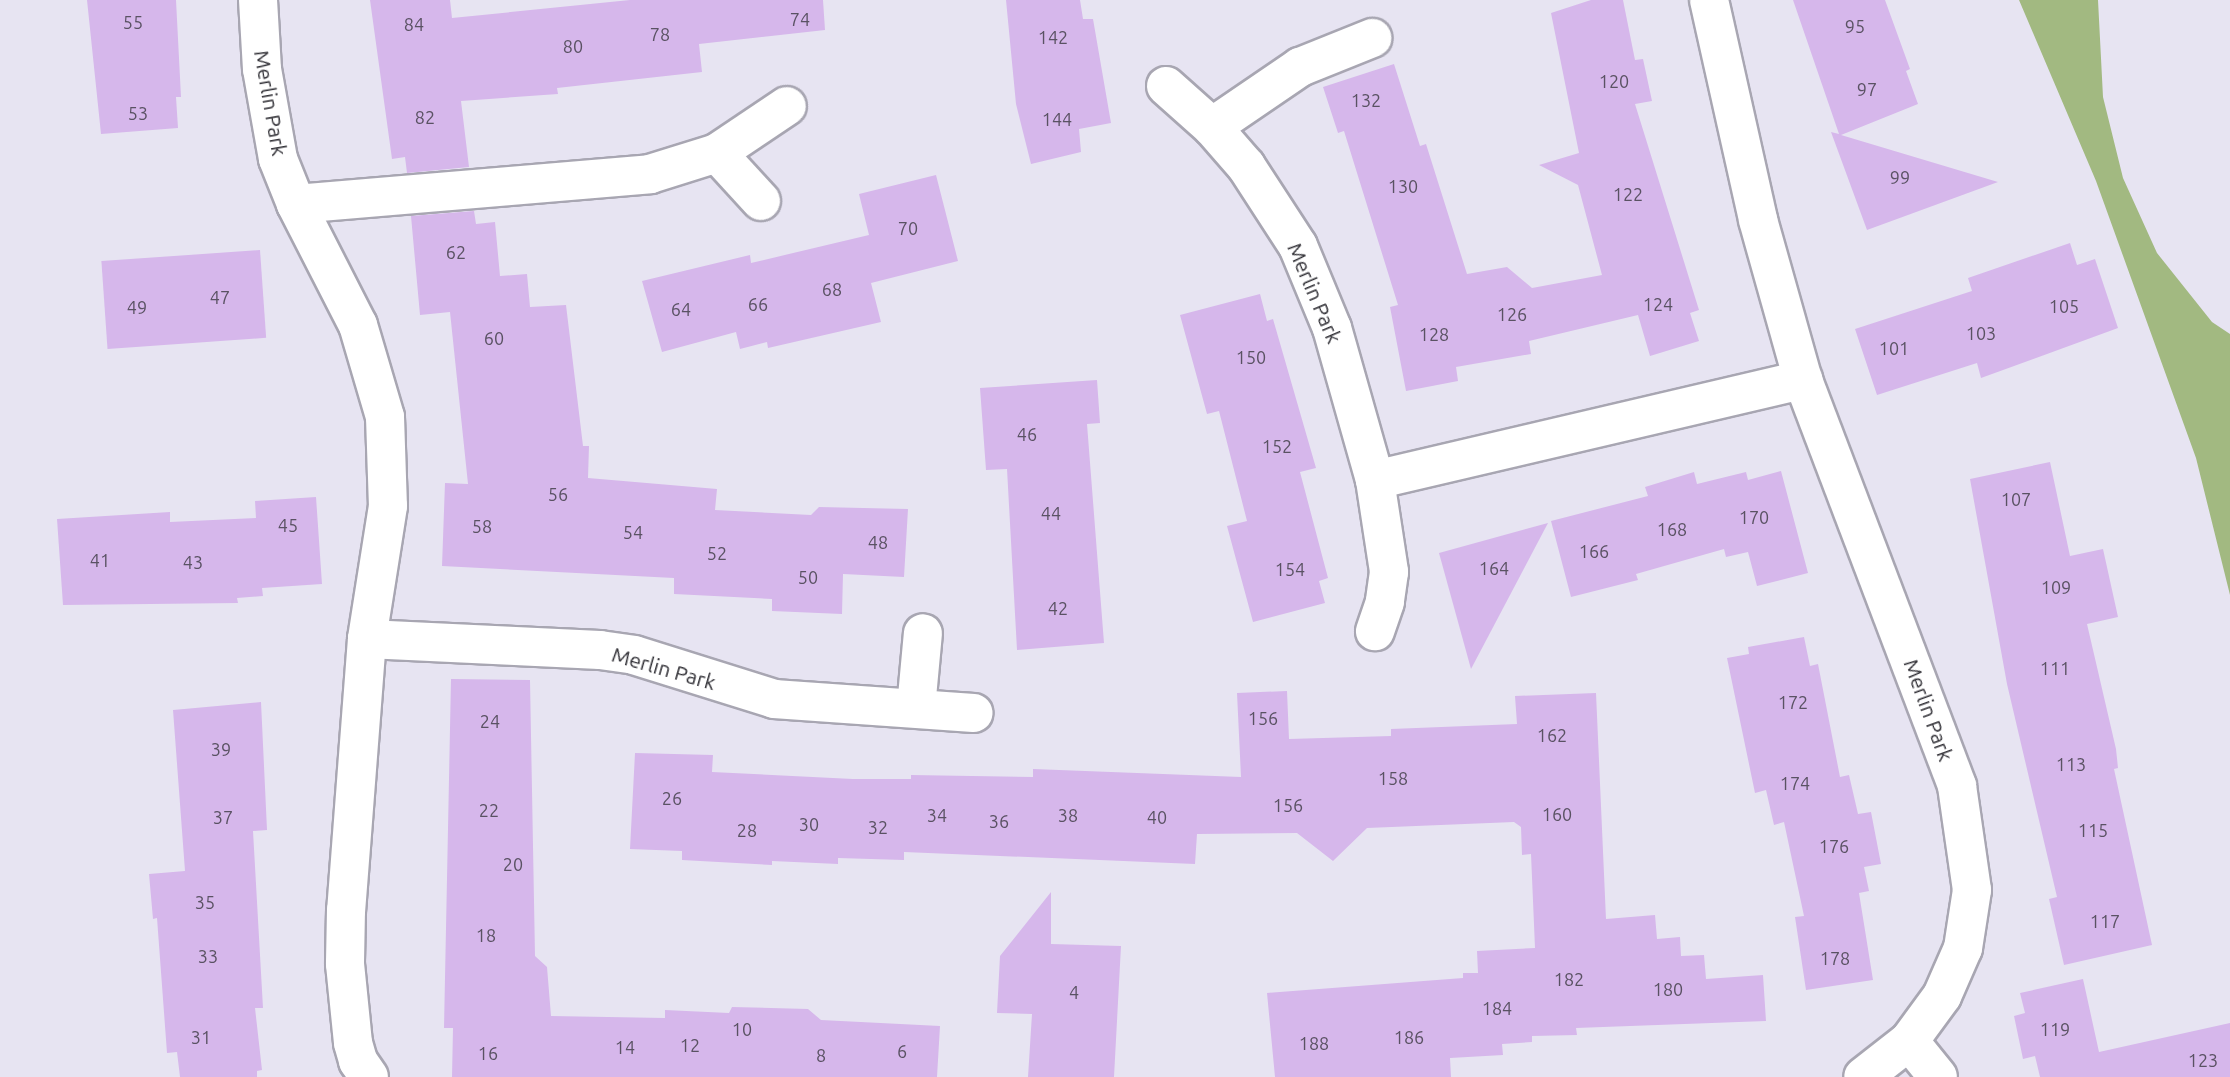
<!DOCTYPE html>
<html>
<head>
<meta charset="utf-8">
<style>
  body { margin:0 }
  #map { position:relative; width:2230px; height:1077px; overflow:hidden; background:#e7e4f2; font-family:Ubuntu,sans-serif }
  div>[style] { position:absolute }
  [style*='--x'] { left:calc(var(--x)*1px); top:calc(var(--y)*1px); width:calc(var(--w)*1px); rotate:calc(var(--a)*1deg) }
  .forest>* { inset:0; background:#a2b981 }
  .building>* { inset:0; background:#d6b7eb; transform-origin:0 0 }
  .roads { filter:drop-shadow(2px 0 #a8a6b2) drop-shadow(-2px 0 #a8a6b2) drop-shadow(0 2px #a8a6b2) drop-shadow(0 -2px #a8a6b2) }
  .minor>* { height:38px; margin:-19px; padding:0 19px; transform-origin:19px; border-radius:19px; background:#fff }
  span { translate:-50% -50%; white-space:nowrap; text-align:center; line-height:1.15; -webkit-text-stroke:7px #fff; paint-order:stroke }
  .number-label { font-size:18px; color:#5a5263 }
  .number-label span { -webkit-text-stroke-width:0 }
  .street-label { font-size:21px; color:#313036 }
</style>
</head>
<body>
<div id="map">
  <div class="forest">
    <div style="clip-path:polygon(2019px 0,2098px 0,2103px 97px,2123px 178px,2157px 253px,2212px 322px,2230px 334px,2230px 595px,2196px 458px,2096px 181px)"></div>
  </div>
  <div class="building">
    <div style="clip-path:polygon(87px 0,176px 0,181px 97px,176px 97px,178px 128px,101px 134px)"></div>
    <div style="clip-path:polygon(370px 0,450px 0,452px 18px,630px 0,823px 0,825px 30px,699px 44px,702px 72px,557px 88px,558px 94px,461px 101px,469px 167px,407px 173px,405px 157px,392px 159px)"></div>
    <div style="clip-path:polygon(1006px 0,1080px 0,1083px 19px,1093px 19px,1111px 123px,1079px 129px,1081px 152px,1031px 164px,1016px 104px)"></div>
    <div style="clip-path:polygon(1591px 0,1623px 0,1635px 60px,1643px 59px,1652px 101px,1635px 104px,1699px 310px,1690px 313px,1699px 341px,1650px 356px,1638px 315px,1529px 341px,1531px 354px,1456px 367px,1458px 381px,1406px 391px,1390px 307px,1398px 305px,1344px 131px,1338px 133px,1323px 87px,1394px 64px,1420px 146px,1426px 144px,1467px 274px,1507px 267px,1532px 288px,1602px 275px,1578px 185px,1539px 165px,1579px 153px,1551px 13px)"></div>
    <div style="clip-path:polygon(1793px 0,1885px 0,1910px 69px,1906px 71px,1918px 104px,1841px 135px,1998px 182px,1867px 230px,1831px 132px,1839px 134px)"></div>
    <div style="clip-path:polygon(936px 175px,958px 261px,871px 283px,881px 322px,768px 348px,767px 342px,740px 349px,736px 332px,662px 352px,642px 281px,750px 255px,751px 263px,869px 235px,859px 194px)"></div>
    <div style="clip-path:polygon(474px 211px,476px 224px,495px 222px,500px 276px,527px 274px,530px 307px,566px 305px,583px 446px,589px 446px,588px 478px,717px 489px,715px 510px,811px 515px,819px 507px,908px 509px,904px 577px,843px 574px,842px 614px,772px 611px,772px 599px,674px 594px,674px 578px,442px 566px,445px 483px,468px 484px,450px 312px,420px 315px,411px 216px)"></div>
    <div style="clip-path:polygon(2070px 243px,2077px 265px,2095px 259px,2118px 328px,1981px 378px,1977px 363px,1877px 395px,1855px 329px,1972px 291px,1968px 278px)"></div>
    <div style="left:260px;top:250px;width:88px;height:159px;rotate:86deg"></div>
    <div style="clip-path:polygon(1260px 294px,1267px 321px,1273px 319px,1316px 468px,1300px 472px,1328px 578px,1319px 581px,1325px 603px,1253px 622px,1227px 526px,1247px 521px,1219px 411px,1207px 414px,1180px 315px)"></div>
    <div style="clip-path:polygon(1097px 380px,1100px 423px,1087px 424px,1104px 643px,1017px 650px,1007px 469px,986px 470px,980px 388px)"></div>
    <div style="clip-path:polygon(2050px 462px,2070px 556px,2103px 549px,2118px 617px,2087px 624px,2116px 749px,2118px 768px,2114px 769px,2152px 945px,2064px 965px,2049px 899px,2057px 897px,2007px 684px,1970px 479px)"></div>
    <div style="clip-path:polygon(1781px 471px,1808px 573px,1757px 586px,1748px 552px,1726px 557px,1724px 549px,1636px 574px,1638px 580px,1571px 597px,1551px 521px,1648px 496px,1645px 487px,1694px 472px,1697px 484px,1746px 472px,1748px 480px)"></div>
    <div style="clip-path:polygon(316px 497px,322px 584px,262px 588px,263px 596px,237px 598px,238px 603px,63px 605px,57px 519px,170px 512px,170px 522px,256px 518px,255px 501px)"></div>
    <div style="clip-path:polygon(1548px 523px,1471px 669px,1439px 553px)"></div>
    <div style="clip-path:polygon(1804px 637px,1810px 666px,1818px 664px,1840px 777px,1849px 775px,1858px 814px,1871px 812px,1881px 864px,1864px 867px,1869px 891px,1859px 893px,1873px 980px,1806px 990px,1795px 917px,1804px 916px,1784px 822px,1774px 825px,1766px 790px,1755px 793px,1727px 658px,1749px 654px,1748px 647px)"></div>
    <div style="clip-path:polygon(451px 679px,530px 680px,535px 956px,547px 967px,551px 1016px,665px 1018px,665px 1010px,729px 1013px,732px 1007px,808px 1009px,821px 1020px,940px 1026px,937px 1077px,452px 1077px,453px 1028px,444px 1028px)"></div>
    <div style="clip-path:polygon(1287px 691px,1289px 739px,1391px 736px,1391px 729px,1517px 724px,1515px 696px,1596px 693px,1606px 919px,1655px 915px,1657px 939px,1680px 937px,1681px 956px,1704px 955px,1706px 979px,1763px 975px,1766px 1021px,1576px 1028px,1577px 1035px,1532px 1036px,1532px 1042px,1502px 1044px,1503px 1055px,1450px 1058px,1451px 1077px,1275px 1077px,1267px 993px,1463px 978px,1463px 973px,1478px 973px,1477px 951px,1535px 948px,1531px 854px,1522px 855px,1521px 827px,1514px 822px,1367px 828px,1333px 861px,1297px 833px,1197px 834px,1195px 864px,904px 852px,904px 860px,838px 858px,838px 864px,772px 861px,772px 865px,682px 860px,682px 851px,630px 849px,635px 753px,713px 755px,712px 772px,853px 779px,911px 779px,911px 775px,1033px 777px,1033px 769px,1241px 777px,1237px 693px)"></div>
    <div style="clip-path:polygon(261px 702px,267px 830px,253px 831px,263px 1008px,255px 1008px,262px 1070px,257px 1071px,257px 1077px,180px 1077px,177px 1052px,167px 1053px,157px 918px,153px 919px,149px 874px,185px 871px,173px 710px)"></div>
    <div style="clip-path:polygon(1051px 892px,1051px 944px,1121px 946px,1114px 1077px,1028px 1077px,1032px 1014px,997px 1013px,1000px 956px)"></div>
    <div style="clip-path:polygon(2083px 979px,2099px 1052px,2230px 1023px,2230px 1077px,2040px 1077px,2035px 1056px,2023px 1059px,2014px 1016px,2025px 1013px,2020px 993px)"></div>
  </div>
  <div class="roads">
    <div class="minor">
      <div style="--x:258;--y:0;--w:69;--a:86.7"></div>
      <div style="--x:262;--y:69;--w:91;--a:79.9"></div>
      <div style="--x:278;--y:159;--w:48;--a:68.2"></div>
      <div style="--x:296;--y:204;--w:136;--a:62.9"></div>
      <div style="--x:358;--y:325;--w:96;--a:73.6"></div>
      <div style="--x:385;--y:417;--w:89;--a:88.1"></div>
      <div style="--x:388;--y:506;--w:135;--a:99"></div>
      <div style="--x:367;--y:639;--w:272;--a:94.4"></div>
      <div style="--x:346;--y:910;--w:54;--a:91.1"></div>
      <div style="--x:345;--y:964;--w:79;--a:84.2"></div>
      <div style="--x:353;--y:1043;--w:19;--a:74"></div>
      <div style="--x:358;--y:1061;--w:19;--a:55"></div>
      <div style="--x:1709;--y:0;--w:225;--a:77.4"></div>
      <div style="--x:1758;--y:220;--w:166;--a:74.3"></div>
      <div style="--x:1803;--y:380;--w:434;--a:69.2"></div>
      <div style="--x:1957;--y:786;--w:105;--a:81.8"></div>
      <div style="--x:1972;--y:890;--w:59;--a:98.8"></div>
      <div style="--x:1963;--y:948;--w:52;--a:113.6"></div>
      <div style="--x:1942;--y:996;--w:56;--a:126.3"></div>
      <div style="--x:1909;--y:1041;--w:58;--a:142"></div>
      <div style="--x:1166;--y:86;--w:62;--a:41.7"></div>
      <div style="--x:1212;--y:127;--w:52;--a:48.9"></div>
      <div style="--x:1246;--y:166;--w:95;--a:57"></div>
      <div style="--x:1298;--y:246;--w:89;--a:67.5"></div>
      <div style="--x:1332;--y:328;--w:158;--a:74.2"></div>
      <div style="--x:1375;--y:480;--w:93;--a:81.3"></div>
      <div style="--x:1389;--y:572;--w:30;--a:98"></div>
      <div style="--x:1385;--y:602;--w:31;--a:109"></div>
      <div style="--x:1212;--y:127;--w:107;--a:-34.3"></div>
      <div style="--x:1300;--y:67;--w:78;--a:-21.9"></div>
      <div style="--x:717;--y:153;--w:65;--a:47.5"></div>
      <div style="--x:296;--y:204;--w:355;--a:-4.8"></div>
      <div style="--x:650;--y:174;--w:70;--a:-17.4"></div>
      <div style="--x:717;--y:153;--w:84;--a:-33.9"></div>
      <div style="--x:1375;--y:480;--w:440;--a:-13.2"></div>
      <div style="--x:367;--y:639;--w:233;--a:2.7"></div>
      <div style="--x:600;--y:650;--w:34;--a:8"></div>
      <div style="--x:634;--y:655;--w:147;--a:17.4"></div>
      <div style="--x:774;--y:699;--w:200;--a:4"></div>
      <div style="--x:916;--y:708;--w:75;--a:-84.7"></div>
      <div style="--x:1909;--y:1041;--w:46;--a:51.1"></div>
    </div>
  </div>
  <div class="number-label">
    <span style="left:800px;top:19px">74</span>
    <span style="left:133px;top:22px">55</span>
    <span style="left:414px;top:24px">84</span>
    <span style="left:1855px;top:26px">95</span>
    <span style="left:660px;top:34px">78</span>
    <span style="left:1053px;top:37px">142</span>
    <span style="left:573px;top:46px">80</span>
    <span style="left:1614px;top:81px">120</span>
    <span style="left:1867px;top:89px">97</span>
    <span style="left:1366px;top:100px">132</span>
    <span style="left:138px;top:113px">53</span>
    <span style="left:425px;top:117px">82</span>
    <span style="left:1057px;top:119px">144</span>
    <span style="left:1900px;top:177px">99</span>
    <span style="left:1403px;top:186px">130</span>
    <span style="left:1628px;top:194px">122</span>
    <span style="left:908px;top:228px">70</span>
    <span style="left:456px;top:252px">62</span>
    <span style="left:832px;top:289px">68</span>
    <span style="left:220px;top:297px">47</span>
    <span style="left:758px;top:304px">66</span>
    <span style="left:1658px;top:304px">124</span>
    <span style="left:2064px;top:306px">105</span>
    <span style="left:137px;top:307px">49</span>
    <span style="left:681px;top:309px">64</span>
    <span style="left:1512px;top:314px">126</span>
    <span style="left:1981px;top:333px">103</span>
    <span style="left:1434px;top:334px">128</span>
    <span style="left:494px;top:338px">60</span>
    <span style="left:1894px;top:348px">101</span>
    <span style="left:1251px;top:357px">150</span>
    <span style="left:1027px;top:434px">46</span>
    <span style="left:1277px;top:446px">152</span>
    <span style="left:558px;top:494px">56</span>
    <span style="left:2016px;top:499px">107</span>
    <span style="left:1051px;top:513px">44</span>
    <span style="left:1754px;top:517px">170</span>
    <span style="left:288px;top:525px">45</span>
    <span style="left:482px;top:526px">58</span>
    <span style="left:1672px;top:529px">168</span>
    <span style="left:633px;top:532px">54</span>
    <span style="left:878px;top:542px">48</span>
    <span style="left:1594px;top:551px">166</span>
    <span style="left:717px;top:553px">52</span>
    <span style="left:100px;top:560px">41</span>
    <span style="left:193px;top:562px">43</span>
    <span style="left:1494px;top:568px">164</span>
    <span style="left:1290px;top:569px">154</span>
    <span style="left:808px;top:577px">50</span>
    <span style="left:2056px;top:587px">109</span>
    <span style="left:1058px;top:608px">42</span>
    <span style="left:2055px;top:668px">111</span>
    <span style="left:1793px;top:702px">172</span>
    <span style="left:1263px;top:718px">156</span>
    <span style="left:490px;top:721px">24</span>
    <span style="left:1552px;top:735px">162</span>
    <span style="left:221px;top:749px">39</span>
    <span style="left:2071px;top:764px">113</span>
    <span style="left:1393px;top:778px">158</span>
    <span style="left:1795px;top:783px">174</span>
    <span style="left:672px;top:798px">26</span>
    <span style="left:1288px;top:805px">156</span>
    <span style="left:489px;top:810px">22</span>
    <span style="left:1557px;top:814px">160</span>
    <span style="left:937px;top:815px">34</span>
    <span style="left:1068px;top:815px">38</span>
    <span style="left:223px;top:817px">37</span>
    <span style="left:1157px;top:817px">40</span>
    <span style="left:999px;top:821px">36</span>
    <span style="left:809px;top:824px">30</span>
    <span style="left:878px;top:827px">32</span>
    <span style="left:747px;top:830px">28</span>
    <span style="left:2093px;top:830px">115</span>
    <span style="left:1834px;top:846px">176</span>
    <span style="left:513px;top:864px">20</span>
    <span style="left:205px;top:902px">35</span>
    <span style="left:2105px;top:921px">117</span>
    <span style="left:486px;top:935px">18</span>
    <span style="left:208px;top:956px">33</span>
    <span style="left:1835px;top:958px">178</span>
    <span style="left:1569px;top:979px">182</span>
    <span style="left:1668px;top:989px">180</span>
    <span style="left:1074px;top:992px">4</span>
    <span style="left:1497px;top:1008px">184</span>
    <span style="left:742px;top:1029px">10</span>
    <span style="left:2055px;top:1029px">119</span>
    <span style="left:201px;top:1037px">31</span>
    <span style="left:1409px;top:1037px">186</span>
    <span style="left:1314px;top:1043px">188</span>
    <span style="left:690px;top:1045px">12</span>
    <span style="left:625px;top:1047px">14</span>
    <span style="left:902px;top:1051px">6</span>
    <span style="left:488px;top:1053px">16</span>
    <span style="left:821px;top:1055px">8</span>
    <span style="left:2203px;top:1060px">123</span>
  </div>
  <div class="street-label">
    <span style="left:271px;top:103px;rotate:80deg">Merlin Park</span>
    <span style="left:1315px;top:293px;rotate:67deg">Merlin Park</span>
    <span style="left:664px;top:668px;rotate:16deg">Merlin Park</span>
    <span style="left:1929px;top:710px;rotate:70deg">Merlin Park</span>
  </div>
</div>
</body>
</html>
